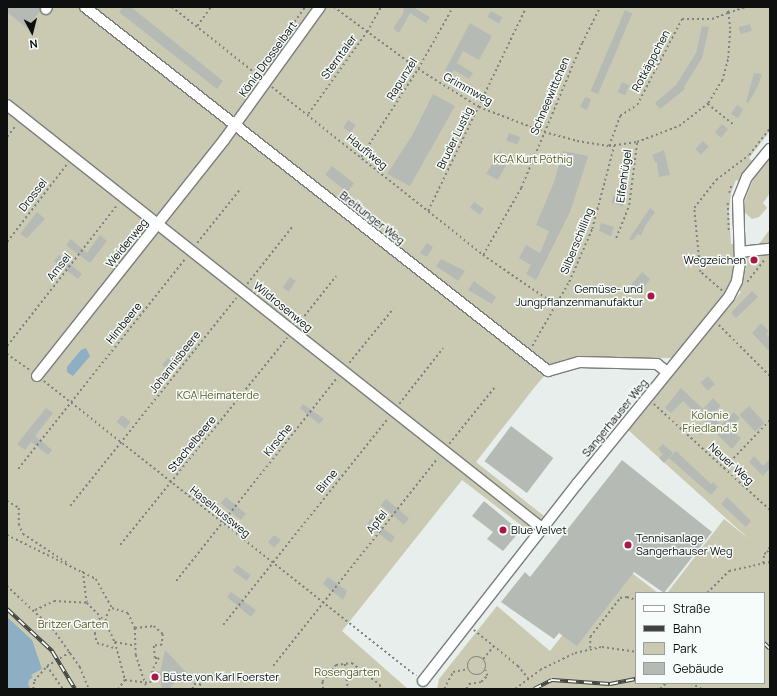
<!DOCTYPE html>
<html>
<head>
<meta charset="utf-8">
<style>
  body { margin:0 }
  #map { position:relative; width:777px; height:696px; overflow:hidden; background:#e7eeec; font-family:Manrope,sans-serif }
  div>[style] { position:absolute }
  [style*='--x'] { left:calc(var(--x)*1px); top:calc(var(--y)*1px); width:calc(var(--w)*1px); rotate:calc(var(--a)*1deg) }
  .green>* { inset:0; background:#cacab2 }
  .water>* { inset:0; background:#8eaec4 }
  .building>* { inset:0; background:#b6bab5; transform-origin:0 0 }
  .path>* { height:1.5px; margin-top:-0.75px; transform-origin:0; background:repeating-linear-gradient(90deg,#7e8281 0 2px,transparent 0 5px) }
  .path>.ring { margin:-0.75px; padding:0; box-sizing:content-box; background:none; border:1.5px solid #7e8281; border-radius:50% }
  .roads { filter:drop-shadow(1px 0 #797f7d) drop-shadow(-1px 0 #797f7d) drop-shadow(0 1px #797f7d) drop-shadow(0 -1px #797f7d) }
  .minor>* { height:10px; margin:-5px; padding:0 5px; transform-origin:5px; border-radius:5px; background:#fff }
  .rail>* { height:4px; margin-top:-2px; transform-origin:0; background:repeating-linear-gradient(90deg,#f5fcf9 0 8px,#404342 0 16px); box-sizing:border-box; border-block:1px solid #404342 }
  .dots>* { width:11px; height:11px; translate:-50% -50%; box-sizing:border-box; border:2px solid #f5fcf9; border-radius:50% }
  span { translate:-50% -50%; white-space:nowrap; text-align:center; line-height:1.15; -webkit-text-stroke:3px #f5fcf9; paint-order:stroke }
  .street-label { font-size:11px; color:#0e100f }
  .park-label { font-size:11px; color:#5c5b22 }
  .poi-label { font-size:11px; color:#0e100f }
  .right { translate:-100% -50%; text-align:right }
  .left { translate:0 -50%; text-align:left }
  .frame { position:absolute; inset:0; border:8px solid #0e100f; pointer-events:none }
  .legend { position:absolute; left:635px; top:592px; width:130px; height:92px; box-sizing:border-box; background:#f5fcf9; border:1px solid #999e9b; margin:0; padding:5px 7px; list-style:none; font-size:12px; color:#0e100f }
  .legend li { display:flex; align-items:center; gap:8px; height:20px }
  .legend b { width:20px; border:1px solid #999e9b }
  .north { position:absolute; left:12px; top:12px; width:40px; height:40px; -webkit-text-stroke:3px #f5fcf9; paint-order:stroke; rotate:173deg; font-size:11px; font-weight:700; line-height:16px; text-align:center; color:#0e100f }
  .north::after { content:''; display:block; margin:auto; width:14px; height:18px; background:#0e100f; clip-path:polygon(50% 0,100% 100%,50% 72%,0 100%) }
</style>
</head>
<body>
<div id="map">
  <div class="green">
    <div style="clip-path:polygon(7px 7px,770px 7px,770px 131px,749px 158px,754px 163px,742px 182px,736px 180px,731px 193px,729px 212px,731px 244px,738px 244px,737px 269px,727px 292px,672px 358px,565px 359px,555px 371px,544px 376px,534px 388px,476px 462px,544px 516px,531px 533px,462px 480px,342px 631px,408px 689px,7px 689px)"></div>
    <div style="clip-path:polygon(767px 160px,770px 160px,770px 193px,763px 203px,767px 208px,759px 217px,752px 219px,744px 212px,745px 200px,754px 177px)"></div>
    <div style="clip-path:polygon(770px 229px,770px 689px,437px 689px,439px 679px,497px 606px,550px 651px,619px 563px,658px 593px,636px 593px,636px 683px,764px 683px,764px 593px,667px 593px,724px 519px,749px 539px,627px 429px,741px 292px,738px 289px,746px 268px,747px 248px,749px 245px,759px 244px)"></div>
  </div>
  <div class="water">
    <div style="clip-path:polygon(86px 348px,90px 356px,73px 376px,67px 372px,67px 367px,81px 350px)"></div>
    <div style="clip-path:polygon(7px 617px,32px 640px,42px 669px,31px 675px,33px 677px,29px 680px,28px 685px,31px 689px,7px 689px)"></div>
  </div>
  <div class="building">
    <div style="clip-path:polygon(7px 7px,40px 7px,40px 11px,27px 28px,7px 12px)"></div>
    <div style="clip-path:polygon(123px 7px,131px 7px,223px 81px,217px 89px,119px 12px)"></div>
    <div style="clip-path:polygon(400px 7px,413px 7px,430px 17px,426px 23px,410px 13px,399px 33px,393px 28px,403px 14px,404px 9px)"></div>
    <div style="left:625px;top:10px;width:8px;height:88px;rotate:23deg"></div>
    <div style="left:491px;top:11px;width:13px;height:7px;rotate:29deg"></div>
    <div style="clip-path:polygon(470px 23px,492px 36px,479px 60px,463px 51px,457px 63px,473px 73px,469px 79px,454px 70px,451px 74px,445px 70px)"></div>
    <div style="left:750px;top:24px;width:7px;height:12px;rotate:74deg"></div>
    <div style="clip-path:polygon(702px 26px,709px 27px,702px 58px,684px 87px,685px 89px,660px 109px,655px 103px,676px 85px,696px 53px)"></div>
    <div style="clip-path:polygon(754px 73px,762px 74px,758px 86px,748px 103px,746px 102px)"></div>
    <div style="left:622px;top:82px;width:8px;height:11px;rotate:23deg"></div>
    <div style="clip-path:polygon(433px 94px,455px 106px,410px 186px,387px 174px,413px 134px)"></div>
    <div style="clip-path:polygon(585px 97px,591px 99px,587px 110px,580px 107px)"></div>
    <div style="clip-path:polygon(737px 105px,743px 109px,738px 118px,731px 114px)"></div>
    <div style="left:348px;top:120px;width:9px;height:9px;rotate:32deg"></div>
    <div style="left:722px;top:124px;width:8px;height:11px;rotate:40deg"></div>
    <div style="left:509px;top:133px;width:12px;height:8px;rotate:20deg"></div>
    <div style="left:703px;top:141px;width:8px;height:11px;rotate:45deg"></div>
    <div style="clip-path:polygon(664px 150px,670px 175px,659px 177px,657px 162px,655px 162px,652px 155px)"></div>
    <div style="left:499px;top:151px;width:13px;height:26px;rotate:29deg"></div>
    <div style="clip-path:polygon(563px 151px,588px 156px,586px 163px,570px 212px,536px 280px,526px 274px,531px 265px,519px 258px,526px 245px,540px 253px,549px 231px,536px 225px,554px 182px)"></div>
    <div style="left:332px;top:166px;width:28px;height:11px;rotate:38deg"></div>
    <div style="left:614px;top:195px;width:12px;height:8px;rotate:20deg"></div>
    <div style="left:474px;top:202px;width:12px;height:7px;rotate:35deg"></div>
    <div style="clip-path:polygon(650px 208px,655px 212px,645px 226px,641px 236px,638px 234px,632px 241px,629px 239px)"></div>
    <div style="clip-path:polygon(37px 212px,45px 219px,27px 238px,20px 234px)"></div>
    <div style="clip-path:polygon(601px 223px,614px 227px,611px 236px,599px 231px)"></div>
    <div style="clip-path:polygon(100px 235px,107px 241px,90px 263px,66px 245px,71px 239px,87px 253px)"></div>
    <div style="clip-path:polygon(427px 243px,433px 247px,427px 257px,420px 253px)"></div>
    <div style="clip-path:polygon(59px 255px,82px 274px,78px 279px,54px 261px)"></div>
    <div style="clip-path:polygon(441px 259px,465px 271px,458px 281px,436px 266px)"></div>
    <div style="left:642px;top:272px;width:11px;height:17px;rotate:41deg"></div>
    <div style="left:290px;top:277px;width:7px;height:13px;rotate:34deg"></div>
    <div style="clip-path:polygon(474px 281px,496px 297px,492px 304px,468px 290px)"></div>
    <div style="clip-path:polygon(752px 291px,758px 297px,736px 318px,731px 313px)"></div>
    <div style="clip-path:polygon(761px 323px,769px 331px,766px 334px,770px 338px,770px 352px,752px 333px)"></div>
    <div style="clip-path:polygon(168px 358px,175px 364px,170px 371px,162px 365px)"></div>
    <div style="left:708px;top:376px;width:11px;height:10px;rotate:49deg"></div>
    <div style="clip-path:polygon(681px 388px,703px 409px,713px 398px,721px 406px,711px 415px,721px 425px,734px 412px,740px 418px,730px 429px,741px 438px,732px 449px,683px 401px,671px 413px,665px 408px)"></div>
    <div style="clip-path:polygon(303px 404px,324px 419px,319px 424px,300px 408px)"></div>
    <div style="left:749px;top:406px;width:23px;height:13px;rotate:47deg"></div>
    <div style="clip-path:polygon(46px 408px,53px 413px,35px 436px,52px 450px,48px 455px,31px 442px,25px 450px,17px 444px)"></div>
    <div style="left:122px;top:415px;width:11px;height:9px;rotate:38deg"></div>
    <div style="left:511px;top:426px;width:53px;height:44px;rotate:37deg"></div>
    <div style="clip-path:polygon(663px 444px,673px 453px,664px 463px,659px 458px,663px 454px,658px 449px)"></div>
    <div style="clip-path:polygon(676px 451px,711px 484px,713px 482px,718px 487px,711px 495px,669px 458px)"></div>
    <div style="clip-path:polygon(754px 456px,763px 466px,770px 459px,770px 468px,763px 476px,749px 462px)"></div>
    <div style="clip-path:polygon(622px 460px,712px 532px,664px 593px,634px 572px,577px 646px,559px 633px,554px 639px,501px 602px,525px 572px,530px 577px)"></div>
    <div style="left:226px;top:497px;width:26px;height:8px;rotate:40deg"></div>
    <div style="clip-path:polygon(727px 497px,751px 521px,746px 527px,721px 504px)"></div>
    <div style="left:386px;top:499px;width:30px;height:8px;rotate:40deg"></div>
    <div style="clip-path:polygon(484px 501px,520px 531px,503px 551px,487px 539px,493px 532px,472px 516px)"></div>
    <div style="left:371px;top:519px;width:30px;height:7px;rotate:37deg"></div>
    <div style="clip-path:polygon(274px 535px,281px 540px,274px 548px,268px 542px)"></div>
    <div style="left:237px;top:565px;width:17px;height:7px;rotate:36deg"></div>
    <div style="clip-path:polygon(328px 577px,347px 591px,343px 600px,323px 584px)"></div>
    <div style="clip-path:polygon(231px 592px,256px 610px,251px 617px,227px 597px)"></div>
    <div style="clip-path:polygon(165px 650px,186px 672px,169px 689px,162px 689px,160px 673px)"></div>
  </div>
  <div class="path">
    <div style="--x:172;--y:7;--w:111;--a:38.4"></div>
    <div style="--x:334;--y:7;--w:104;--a:36.4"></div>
    <div style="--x:418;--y:69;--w:72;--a:31.9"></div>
    <div style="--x:479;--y:107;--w:70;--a:21"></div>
    <div style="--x:544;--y:132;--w:34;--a:15"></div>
    <div style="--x:577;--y:141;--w:32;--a:9"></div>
    <div style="--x:609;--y:146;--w:28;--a:-8"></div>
    <div style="--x:197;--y:26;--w:24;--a:-54"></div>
    <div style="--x:257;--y:75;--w:83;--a:-54.8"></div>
    <div style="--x:272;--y:87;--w:270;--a:38.5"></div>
    <div style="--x:483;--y:255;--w:88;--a:34.4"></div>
    <div style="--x:708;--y:104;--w:32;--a:39"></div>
    <div style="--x:308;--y:114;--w:101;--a:-54.3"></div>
    <div style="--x:367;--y:32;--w:29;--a:-61"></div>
    <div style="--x:7;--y:137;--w:15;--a:-53"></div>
    <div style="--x:609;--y:146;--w:32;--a:-70"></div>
    <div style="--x:620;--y:116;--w:20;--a:-33"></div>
    <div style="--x:637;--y:105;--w:97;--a:-62.4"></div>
    <div style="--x:682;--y:19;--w:30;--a:0"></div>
    <div style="--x:712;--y:19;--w:17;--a:-21"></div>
    <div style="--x:728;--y:13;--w:6;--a:-108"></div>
    <div style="--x:361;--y:157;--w:105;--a:-57.1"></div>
    <div style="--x:418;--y:69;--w:71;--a:-60.6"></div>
    <div style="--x:729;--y:193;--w:10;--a:-73"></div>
    <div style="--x:728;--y:203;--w:28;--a:88"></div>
    <div style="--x:428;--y:211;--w:226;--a:-64.3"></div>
    <div style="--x:616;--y:238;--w:35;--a:-68"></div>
    <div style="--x:629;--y:205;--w:64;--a:-82.8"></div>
    <div style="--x:637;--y:142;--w:45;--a:-20.9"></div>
    <div style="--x:679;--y:126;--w:37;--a:-38"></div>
    <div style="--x:708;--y:103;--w:26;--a:-58"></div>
    <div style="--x:722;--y:81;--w:24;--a:-75"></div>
    <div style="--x:728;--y:58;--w:29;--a:-86"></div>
    <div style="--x:730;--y:29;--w:16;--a:-97"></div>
    <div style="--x:728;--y:13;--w:18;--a:-19"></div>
    <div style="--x:7;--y:242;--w:98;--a:-52.4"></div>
    <div style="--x:197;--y:243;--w:70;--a:-51.3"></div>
    <div style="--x:483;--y:255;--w:77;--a:-60.4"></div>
    <div style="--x:521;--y:188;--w:157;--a:-67.2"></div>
    <div style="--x:582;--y:43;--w:40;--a:-63.4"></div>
    <div style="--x:747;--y:282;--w:29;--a:-52"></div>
    <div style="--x:247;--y:284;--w:73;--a:-51.7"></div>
    <div style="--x:722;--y:291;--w:29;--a:-139"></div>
    <div style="--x:700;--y:272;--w:64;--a:-95.4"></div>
    <div style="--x:694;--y:208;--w:36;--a:-52"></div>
    <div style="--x:716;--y:180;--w:41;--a:-37.1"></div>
    <div style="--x:749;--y:155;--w:34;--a:-52"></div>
    <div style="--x:298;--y:324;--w:61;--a:-51.6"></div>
    <div style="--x:719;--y:325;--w:72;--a:45"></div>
    <div style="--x:7;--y:346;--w:179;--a:-52"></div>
    <div style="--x:532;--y:346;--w:74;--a:-60"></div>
    <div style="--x:569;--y:282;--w:58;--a:-66.5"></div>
    <div style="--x:592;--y:229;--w:86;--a:-75.2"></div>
    <div style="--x:7;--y:354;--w:28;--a:35"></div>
    <div style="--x:349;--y:363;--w:70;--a:-50.8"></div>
    <div style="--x:44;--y:381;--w:475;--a:38.4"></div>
    <div style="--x:399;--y:404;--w:71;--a:-51.8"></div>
    <div style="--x:654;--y:404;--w:157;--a:42.4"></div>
    <div style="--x:449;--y:444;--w:72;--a:-51.2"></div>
    <div style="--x:18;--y:469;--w:268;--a:-51.5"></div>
    <div style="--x:723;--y:469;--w:68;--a:-46.2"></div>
    <div style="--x:7;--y:501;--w:14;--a:30"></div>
    <div style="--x:19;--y:508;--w:16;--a:90"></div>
    <div style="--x:19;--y:524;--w:11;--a:68"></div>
    <div style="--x:23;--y:534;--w:55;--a:33.1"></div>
    <div style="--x:70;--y:506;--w:266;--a:-51.4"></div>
    <div style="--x:7;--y:535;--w:99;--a:26.3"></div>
    <div style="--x:96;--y:579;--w:33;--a:61"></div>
    <div style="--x:120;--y:545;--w:266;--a:-51.1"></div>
    <div style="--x:770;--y:548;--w:4;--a:135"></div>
    <div style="--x:767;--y:551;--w:4;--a:34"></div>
    <div style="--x:763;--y:563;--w:9;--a:-84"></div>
    <div style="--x:764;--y:554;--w:4;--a:-27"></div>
    <div style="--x:83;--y:571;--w:32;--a:83"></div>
    <div style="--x:87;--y:603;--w:25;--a:45"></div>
    <div style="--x:105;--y:621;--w:23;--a:65"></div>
    <div style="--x:115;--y:642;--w:39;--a:75"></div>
    <div style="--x:125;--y:680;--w:11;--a:124"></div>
    <div style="--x:176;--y:581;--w:258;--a:-51.6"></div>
    <div style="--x:7;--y:586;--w:63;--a:43.1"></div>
    <div style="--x:53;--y:629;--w:47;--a:54.6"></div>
    <div style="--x:80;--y:667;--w:24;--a:68"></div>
    <div style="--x:707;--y:593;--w:31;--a:-45"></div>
    <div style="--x:729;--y:571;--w:42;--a:-12.4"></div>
    <div style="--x:35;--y:610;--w:21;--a:-25"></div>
    <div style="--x:54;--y:601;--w:33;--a:3"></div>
    <div style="--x:100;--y:618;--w:16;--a:108"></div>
    <div style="--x:95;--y:633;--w:10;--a:79"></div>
    <div style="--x:97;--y:643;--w:18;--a:16"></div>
    <div style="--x:105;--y:621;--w:10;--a:-73"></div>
    <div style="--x:108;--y:611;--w:5;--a:-37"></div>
    <div style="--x:112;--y:608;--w:17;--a:17"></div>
    <div style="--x:128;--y:613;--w:17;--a:65"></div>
    <div style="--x:135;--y:628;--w:27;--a:88"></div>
    <div style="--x:136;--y:655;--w:36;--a:72"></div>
    <div style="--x:223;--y:625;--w:265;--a:-51.4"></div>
    <div style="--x:135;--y:628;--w:19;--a:-6"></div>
    <div style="--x:154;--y:626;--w:12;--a:42"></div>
    <div style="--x:163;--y:634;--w:11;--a:95"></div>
    <div style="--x:162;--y:645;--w:8;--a:173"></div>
    <div style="--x:154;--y:646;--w:12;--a:85"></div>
    <div style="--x:155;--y:658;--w:4;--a:0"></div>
    <div style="--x:159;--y:658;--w:16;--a:117"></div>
    <div style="--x:152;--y:672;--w:8;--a:7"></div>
    <div style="--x:474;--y:630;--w:57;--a:39.3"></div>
    <div style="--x:518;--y:666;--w:16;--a:50"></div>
    <div style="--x:115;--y:642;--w:20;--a:11"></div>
    <div style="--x:590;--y:648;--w:11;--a:-90"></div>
    <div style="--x:590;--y:637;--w:49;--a:-52.4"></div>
    <div style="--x:620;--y:598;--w:7;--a:-8"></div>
    <div style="--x:627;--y:597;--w:9;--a:18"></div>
    <div class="ring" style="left:468px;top:657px;width:16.5px;height:16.5px"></div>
    <div style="--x:483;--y:659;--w:16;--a:-50"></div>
    <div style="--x:345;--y:664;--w:25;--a:83"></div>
    <div style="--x:47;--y:666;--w:28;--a:55"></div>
    <div style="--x:273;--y:666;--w:265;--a:-51.6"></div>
    <div style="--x:125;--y:680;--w:25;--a:7"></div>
    <div style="--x:150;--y:683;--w:11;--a:-80"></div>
    <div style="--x:691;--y:683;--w:13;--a:29"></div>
    <div style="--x:33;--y:689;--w:8;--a:-83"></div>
    <div style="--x:34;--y:681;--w:20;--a:-49"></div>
    <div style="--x:47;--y:666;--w:27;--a:-31"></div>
    <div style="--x:192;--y:689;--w:5;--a:-68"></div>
    <div style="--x:194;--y:684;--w:6;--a:0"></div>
    <div style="--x:200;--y:684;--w:6;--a:59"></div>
    <div style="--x:314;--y:689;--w:7;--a:0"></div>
    <div style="--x:323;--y:689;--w:7;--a:-98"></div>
    <div style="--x:322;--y:682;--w:22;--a:-51"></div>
    <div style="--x:336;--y:665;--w:16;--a:-7"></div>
    <div style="--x:352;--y:663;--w:36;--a:38"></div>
    <div style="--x:380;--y:685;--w:4;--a:76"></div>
    <div style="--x:334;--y:689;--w:22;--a:0"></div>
    <div style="--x:444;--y:689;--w:19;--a:-62"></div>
    <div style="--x:453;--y:672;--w:15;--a:-11"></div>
    <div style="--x:466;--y:689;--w:6;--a:-59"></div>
    <div style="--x:469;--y:684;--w:12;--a:-9"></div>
    <div style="--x:481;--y:682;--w:8;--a:-45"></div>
    <div style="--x:487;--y:676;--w:6;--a:-108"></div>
    <div style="--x:515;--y:689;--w:31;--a:-37"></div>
    <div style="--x:540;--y:670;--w:39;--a:-26"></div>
    <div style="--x:575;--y:653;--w:28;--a:-13"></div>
    <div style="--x:602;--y:647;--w:34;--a:8"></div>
    <div style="--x:660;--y:689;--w:8;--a:-45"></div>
  </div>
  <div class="roads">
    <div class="minor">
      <div style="--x:85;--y:7;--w:589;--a:38.17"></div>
      <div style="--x:548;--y:371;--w:32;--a:-16"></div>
      <div style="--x:579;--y:362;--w:78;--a:1.5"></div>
      <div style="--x:657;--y:364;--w:13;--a:39"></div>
      <div style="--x:46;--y:9;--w:2;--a:-63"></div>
      <div style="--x:7;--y:105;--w:683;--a:38.35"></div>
      <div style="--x:740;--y:252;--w:30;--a:-6"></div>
      <div style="--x:37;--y:376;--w:301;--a:-51.6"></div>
      <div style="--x:224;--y:140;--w:164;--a:-54.2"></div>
      <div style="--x:423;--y:681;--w:250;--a:-52"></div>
      <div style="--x:577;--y:484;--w:241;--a:-50.9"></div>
      <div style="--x:729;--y:297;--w:18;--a:-63"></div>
      <div style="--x:737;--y:281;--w:19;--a:-81"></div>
      <div style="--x:740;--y:262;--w:63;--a:-91.8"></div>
      <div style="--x:738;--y:199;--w:24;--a:-68"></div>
      <div style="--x:747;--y:177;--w:36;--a:-51"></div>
    </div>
  </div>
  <div class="rail">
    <div style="--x:7;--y:609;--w:62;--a:43"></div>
    <div style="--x:52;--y:651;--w:44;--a:58.8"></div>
    <div style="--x:764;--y:643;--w:8;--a:45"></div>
    <div style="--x:534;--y:689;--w:20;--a:-27"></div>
    <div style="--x:552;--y:680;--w:58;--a:3.9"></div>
    <div style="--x:610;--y:684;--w:26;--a:-11"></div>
  </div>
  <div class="dots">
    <div style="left:754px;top:260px;background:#ab1846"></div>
    <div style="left:651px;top:296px;background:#ab1846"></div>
    <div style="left:503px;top:530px;background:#ab1846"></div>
    <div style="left:628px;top:545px;background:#ab1846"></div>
    <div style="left:155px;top:677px;background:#ab1846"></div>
  </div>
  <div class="street-label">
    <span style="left:339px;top:57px;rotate:-54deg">Sterntaler</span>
    <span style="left:268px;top:59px;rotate:-54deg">König Drosselbart</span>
    <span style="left:651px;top:61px;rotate:-62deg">Rotkäppchen</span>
    <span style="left:402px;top:79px;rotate:-58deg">Rapunzel</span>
    <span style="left:468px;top:89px;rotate:29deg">Grimmweg</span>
    <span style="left:550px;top:96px;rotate:-67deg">Schneewittchen</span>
    <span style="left:455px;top:138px;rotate:-64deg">Bruder Lustig</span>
    <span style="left:367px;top:152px;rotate:39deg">Hauffweg</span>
    <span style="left:624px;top:176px;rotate:-82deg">Elfenhügel</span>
    <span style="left:33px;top:195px;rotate:-52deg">Drossel</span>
    <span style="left:372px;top:218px;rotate:38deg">Breitunger Weg</span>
    <span style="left:577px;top:241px;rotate:-68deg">Silberschilling</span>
    <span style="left:127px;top:243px;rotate:-51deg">Weidenweg</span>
    <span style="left:59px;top:267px;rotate:-52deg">Amsel</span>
    <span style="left:283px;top:307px;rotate:39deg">Wildrosenweg</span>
    <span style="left:124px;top:323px;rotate:-51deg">Himbeere</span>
    <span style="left:175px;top:362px;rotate:-52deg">Johannisbeere</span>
    <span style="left:615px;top:418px;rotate:-51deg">Sangerhauser Weg</span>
    <span style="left:278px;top:440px;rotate:-51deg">Kirsche</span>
    <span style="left:192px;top:444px;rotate:-51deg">Stachelbeere</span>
    <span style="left:731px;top:464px;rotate:42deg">Neuer Weg</span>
    <span style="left:327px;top:481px;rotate:-51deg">Birne</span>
    <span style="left:220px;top:512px;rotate:39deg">Haselnussweg</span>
    <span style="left:377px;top:522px;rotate:-52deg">Apfel</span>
  </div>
  <div class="park-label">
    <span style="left:533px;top:159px">KGA Kurt Pöthig</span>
    <span style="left:218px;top:395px">KGA Heimaterde</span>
    <span style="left:710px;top:422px">Kolonie<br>Friedland 3</span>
    <span style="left:73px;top:624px">Britzer Garten</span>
    <span style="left:347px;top:672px">Rosengarten</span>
  </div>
  <div class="poi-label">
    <span class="right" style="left:746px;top:260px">Wegzeichen</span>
    <span class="right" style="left:643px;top:296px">Gemüse- und<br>Jungpflanzenmanufaktur</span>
    <span class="left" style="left:511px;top:530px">Blue Velvet</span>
    <span class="left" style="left:636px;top:545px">Tennisanlage<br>Sangerhauser Weg</span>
    <span class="left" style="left:163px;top:677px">Büste von Karl Foerster</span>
  </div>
  <div class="frame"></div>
  <ul class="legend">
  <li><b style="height:5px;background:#fff"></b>Straße</li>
  <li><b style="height:5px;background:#404342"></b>Bahn</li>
  <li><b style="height:11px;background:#cacab2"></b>Park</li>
  <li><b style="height:11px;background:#b6bab5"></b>Gebäude</li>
  </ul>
  <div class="north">N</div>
</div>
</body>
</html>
